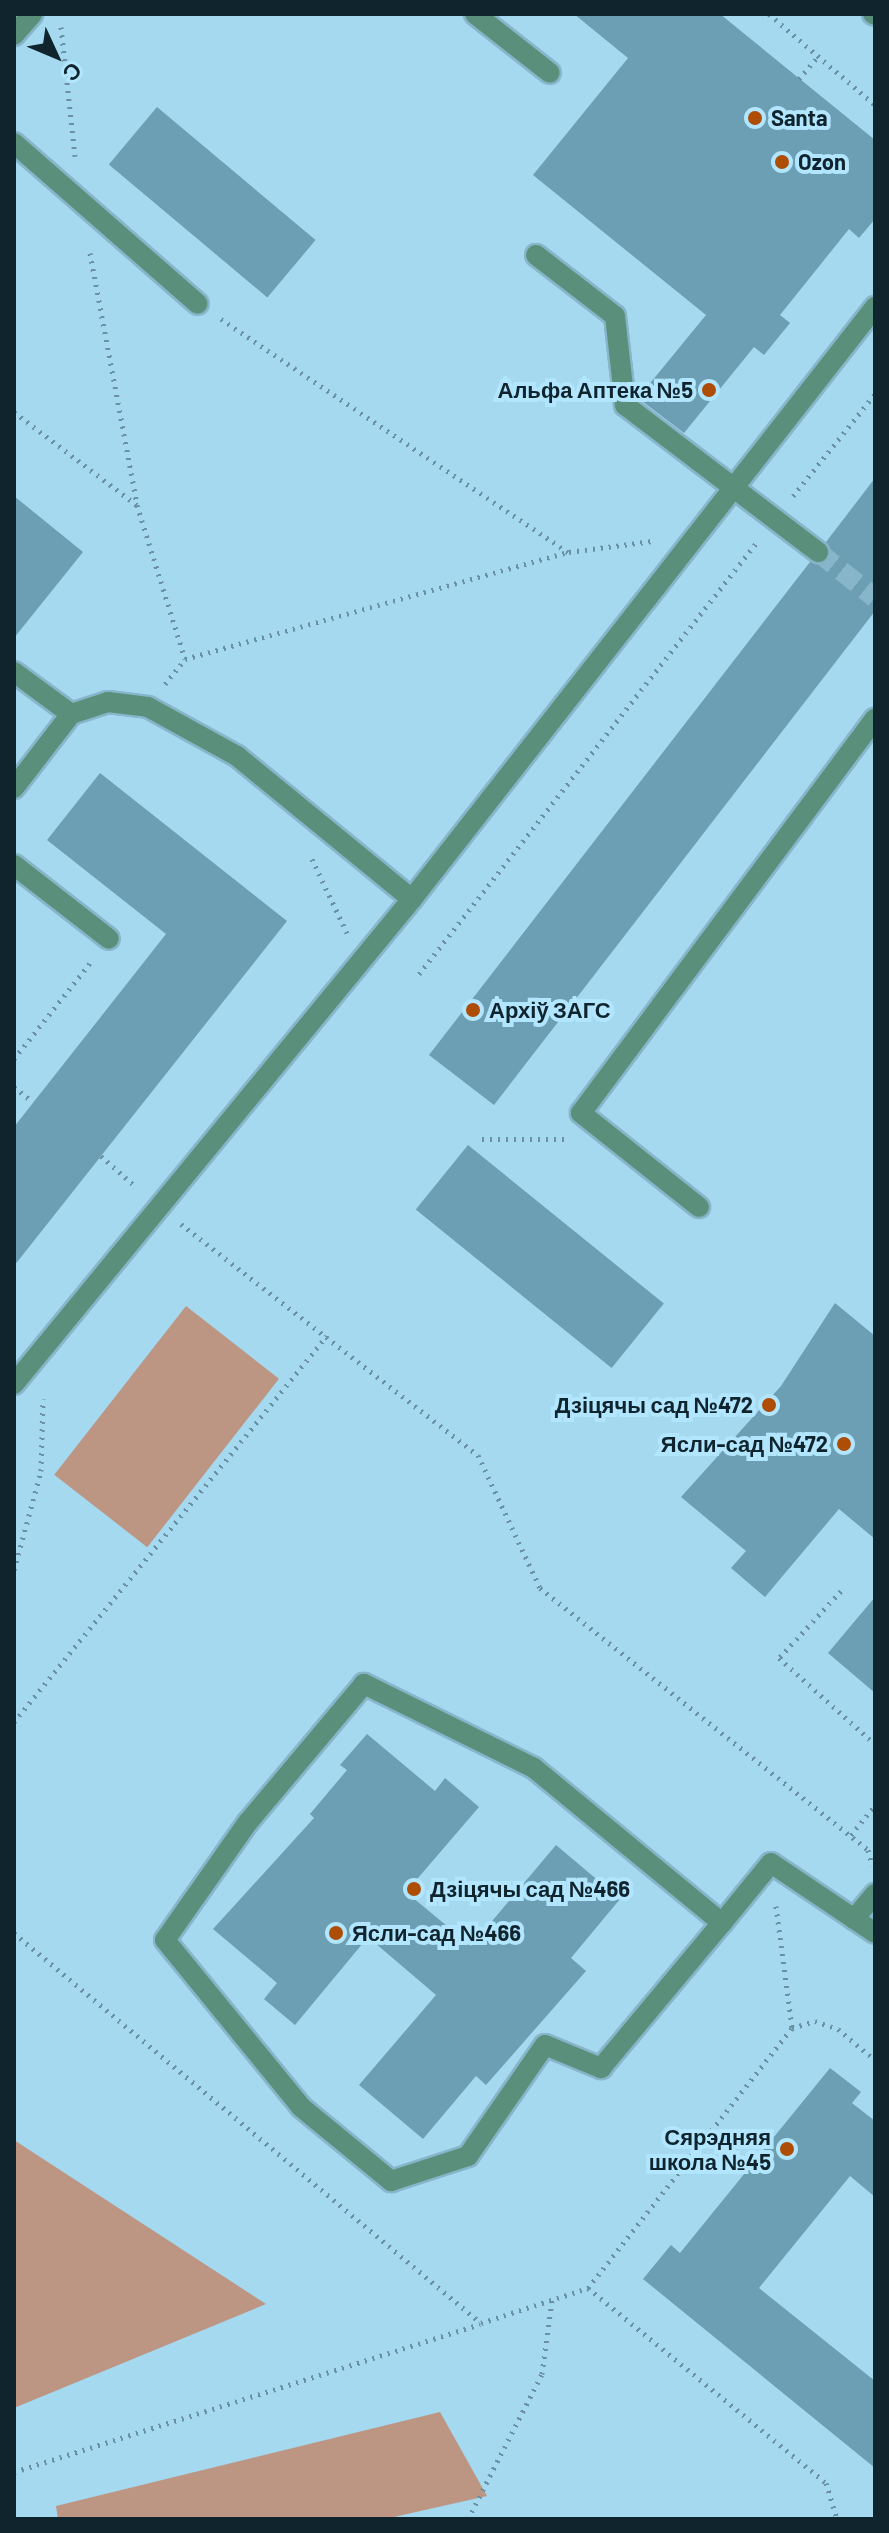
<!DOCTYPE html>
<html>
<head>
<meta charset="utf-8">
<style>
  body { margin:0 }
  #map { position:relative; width:889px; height:2533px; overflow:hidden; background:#a5d9f0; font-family:Barlow,sans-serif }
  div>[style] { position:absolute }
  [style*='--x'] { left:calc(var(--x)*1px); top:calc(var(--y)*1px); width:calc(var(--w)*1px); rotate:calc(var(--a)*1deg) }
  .green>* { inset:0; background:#bc9583; transform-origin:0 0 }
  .building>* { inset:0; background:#6c9eb4; transform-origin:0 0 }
  .minor-tunnel>* { height:20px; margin-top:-10px; transform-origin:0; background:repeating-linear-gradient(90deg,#87b5c9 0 20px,transparent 0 30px) }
  .path>* { height:5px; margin-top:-2.5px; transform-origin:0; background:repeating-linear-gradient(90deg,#6a91a3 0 2px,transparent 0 8px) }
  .roads { filter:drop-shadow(2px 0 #87b5c9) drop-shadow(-2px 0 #87b5c9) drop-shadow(0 2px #87b5c9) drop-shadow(0 -2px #87b5c9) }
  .minor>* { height:20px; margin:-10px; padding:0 10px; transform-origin:10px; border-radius:10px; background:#5a907b }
  .dots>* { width:22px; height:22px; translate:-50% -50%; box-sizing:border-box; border:4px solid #b1e6fe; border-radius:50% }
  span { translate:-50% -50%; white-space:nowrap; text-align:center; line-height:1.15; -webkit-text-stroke:8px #b1e6fe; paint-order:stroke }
  .poi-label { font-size:22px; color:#10242d; font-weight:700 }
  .left { translate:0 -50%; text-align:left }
  .right { translate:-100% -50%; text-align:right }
  .frame { position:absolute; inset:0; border:16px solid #10242d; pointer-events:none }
  .north { position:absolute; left:16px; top:16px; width:80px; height:80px; -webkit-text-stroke:6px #b1e6fe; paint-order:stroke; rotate:134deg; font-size:22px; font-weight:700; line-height:32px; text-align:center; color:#10242d }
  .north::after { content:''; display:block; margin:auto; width:28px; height:36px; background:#10242d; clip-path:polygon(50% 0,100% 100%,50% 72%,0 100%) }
</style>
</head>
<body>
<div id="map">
  <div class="green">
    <div style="left:186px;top:1306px;width:118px;height:214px;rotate:38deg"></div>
    <div style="clip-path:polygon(14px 2140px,266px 2304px,14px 2408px)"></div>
    <div style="clip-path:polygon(440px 2412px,487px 2496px,385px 2519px,58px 2519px,56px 2506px)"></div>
  </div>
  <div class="building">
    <div style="clip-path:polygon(574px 14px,720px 14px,875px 140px,875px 219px,859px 238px,849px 229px,780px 315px,790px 323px,764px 355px,754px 347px,684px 433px,638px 398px,706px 315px,533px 175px,628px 58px)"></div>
    <div style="left:157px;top:107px;width:207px;height:75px;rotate:40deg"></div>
    <div style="clip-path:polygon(875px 478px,875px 611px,494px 1105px,429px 1055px,810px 562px,828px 560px,826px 542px)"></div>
    <div style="clip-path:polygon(14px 496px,83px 552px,14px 638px)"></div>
    <div style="clip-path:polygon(100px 773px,287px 921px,14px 1266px,14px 1127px,166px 934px,47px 840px)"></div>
    <div style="left:468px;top:1145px;width:252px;height:83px;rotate:39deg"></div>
    <div style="clip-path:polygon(835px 1303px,875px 1336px,875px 1539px,839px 1509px,765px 1597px,731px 1568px,746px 1551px,681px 1497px,781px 1386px)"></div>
    <div style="clip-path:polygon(875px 1597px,875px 1693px,828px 1653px)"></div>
    <div style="clip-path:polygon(367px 1734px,435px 1791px,445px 1778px,479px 1807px,406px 1892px,471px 1946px,556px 1845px,620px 1899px,571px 1958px,586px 1971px,486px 2085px,476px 2076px,423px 2139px,359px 2085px,436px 1995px,368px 1937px,295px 2025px,264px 1999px,277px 1983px,213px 1929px,314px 1818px,310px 1814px,347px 1770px,340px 1765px)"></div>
    <div style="clip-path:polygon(830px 2068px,861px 2092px,852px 2103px,875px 2121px,875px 2197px,850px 2176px,759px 2288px,875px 2381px,875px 2468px,643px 2279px,671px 2245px,680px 2253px)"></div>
  </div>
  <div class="minor-tunnel">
    <div style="--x:818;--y:552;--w:73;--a:38.9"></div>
  </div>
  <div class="path">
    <div style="--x:769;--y:14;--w:140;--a:40.6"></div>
    <div style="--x:61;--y:27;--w:130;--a:83.8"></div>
    <div style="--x:799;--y:79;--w:31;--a:-50"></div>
    <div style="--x:90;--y:253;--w:256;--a:79.4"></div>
    <div style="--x:221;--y:319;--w:418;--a:33.9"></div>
    <div style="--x:14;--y:412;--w:154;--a:37.1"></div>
    <div style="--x:137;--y:505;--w:161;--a:72.7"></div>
    <div style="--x:793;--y:496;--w:131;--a:-51.2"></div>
    <div style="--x:165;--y:684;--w:32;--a:-51"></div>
    <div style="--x:185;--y:659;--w:399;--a:-15.6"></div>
    <div style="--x:569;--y:552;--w:84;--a:-7.5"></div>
    <div style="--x:312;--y:859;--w:82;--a:64.7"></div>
    <div style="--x:419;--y:974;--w:549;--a:-51.96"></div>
    <div style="--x:14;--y:1059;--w:124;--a:-51.6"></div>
    <div style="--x:14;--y:1087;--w:24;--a:38"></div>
    <div style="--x:482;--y:1139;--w:82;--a:0"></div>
    <div style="--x:101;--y:1156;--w:47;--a:41.5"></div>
    <div style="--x:181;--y:1224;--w:376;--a:37.9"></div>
    <div style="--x:478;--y:1455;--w:147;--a:65"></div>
    <div style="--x:540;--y:1588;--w:420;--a:38.6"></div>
    <div style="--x:868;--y:1850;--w:16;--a:75"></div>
    <div style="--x:14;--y:1570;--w:103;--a:-74.7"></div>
    <div style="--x:41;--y:1471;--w:72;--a:-88.4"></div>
    <div style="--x:841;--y:1591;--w:91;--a:132.8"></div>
    <div style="--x:779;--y:1658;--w:129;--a:41.9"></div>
    <div style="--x:14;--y:1722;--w:497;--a:-51"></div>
    <div style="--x:851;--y:1835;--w:38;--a:-51"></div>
    <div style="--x:776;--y:1906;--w:123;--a:82.5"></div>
    <div style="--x:14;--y:1933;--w:608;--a:39.87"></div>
    <div style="--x:481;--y:2323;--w:113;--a:-18.1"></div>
    <div style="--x:588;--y:2288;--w:330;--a:-51.9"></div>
    <div style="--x:792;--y:2028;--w:24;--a:-17"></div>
    <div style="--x:815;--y:2021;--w:24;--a:19"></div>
    <div style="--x:838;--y:2029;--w:48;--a:40"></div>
    <div style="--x:588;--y:2288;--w:308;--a:39.3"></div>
    <div style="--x:826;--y:2483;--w:38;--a:73"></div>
    <div style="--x:14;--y:2472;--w:489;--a:-17.6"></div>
    <div style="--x:468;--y:2519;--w:163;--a:-63"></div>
    <div style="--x:542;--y:2374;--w:75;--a:-82.3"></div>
  </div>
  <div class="roads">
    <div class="minor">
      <div style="--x:475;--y:14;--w:95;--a:38.2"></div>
      <div style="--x:873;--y:14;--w:2;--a:27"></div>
      <div style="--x:14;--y:35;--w:28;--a:-49"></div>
      <div style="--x:14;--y:143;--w:244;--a:41.2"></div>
      <div style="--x:536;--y:255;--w:100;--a:37.7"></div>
      <div style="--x:615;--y:316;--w:90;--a:83.6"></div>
      <div style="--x:625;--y:405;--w:243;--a:37.3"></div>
      <div style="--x:14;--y:672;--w:71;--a:36.4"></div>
      <div style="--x:14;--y:788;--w:93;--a:-52.4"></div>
      <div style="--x:71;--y:714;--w:39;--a:-18"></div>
      <div style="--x:108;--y:702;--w:40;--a:7.1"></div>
      <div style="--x:148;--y:707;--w:102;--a:28.8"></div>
      <div style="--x:237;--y:756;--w:226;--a:39.3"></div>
      <div style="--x:14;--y:865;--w:120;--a:37.9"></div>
      <div style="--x:699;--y:1207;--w:151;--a:-141.5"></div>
      <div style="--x:581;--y:1113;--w:492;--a:-53.3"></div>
      <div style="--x:14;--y:1384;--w:627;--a:-50.63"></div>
      <div style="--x:412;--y:899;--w:752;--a:-51.97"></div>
      <div style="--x:854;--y:1919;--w:33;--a:-50"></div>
      <div style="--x:722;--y:1923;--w:244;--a:-140.5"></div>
      <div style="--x:534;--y:1768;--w:190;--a:-153.7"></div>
      <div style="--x:364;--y:1684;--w:180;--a:130"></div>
      <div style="--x:248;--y:1822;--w:144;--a:125.1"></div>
      <div style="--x:165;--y:1940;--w:215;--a:50.8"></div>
      <div style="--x:301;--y:2107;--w:117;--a:39.4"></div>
      <div style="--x:391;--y:2181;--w:81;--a:-18"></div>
      <div style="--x:468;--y:2156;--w:135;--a:-55.3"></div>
      <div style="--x:545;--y:2045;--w:61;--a:22.3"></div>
      <div style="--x:601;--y:2068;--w:189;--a:-50.2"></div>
      <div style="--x:722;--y:1923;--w:77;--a:-50.8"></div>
      <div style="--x:771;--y:1863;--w:125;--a:33.9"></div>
    </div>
  </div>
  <div class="dots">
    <div style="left:755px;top:118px;background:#ad4d06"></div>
    <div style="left:782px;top:162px;background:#ad4d06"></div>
    <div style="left:709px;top:390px;background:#ad4d06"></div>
    <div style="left:473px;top:1010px;background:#ad4d06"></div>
    <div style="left:769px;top:1405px;background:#ad4d06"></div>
    <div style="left:844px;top:1444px;background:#ad4d06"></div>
    <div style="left:414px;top:1889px;background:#ad4d06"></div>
    <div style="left:336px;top:1933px;background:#ad4d06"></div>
    <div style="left:787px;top:2149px;background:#ad4d06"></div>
  </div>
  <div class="poi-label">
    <span class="left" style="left:771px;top:118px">Santa</span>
    <span class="left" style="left:798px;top:162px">Ozon</span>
    <span class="right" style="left:693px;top:390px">Альфа Аптека №5</span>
    <span class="left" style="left:489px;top:1010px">Архіў ЗАГС</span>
    <span class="right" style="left:753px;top:1405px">Дзіцячы сад №472</span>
    <span class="right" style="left:828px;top:1444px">Ясли-сад №472</span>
    <span class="left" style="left:430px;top:1889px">Дзіцячы сад №466</span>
    <span class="left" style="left:352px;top:1933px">Ясли-сад №466</span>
    <span class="right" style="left:771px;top:2149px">Сярэдняя<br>школа №45</span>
  </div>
  <div class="frame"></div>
  <div class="north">С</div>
</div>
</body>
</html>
